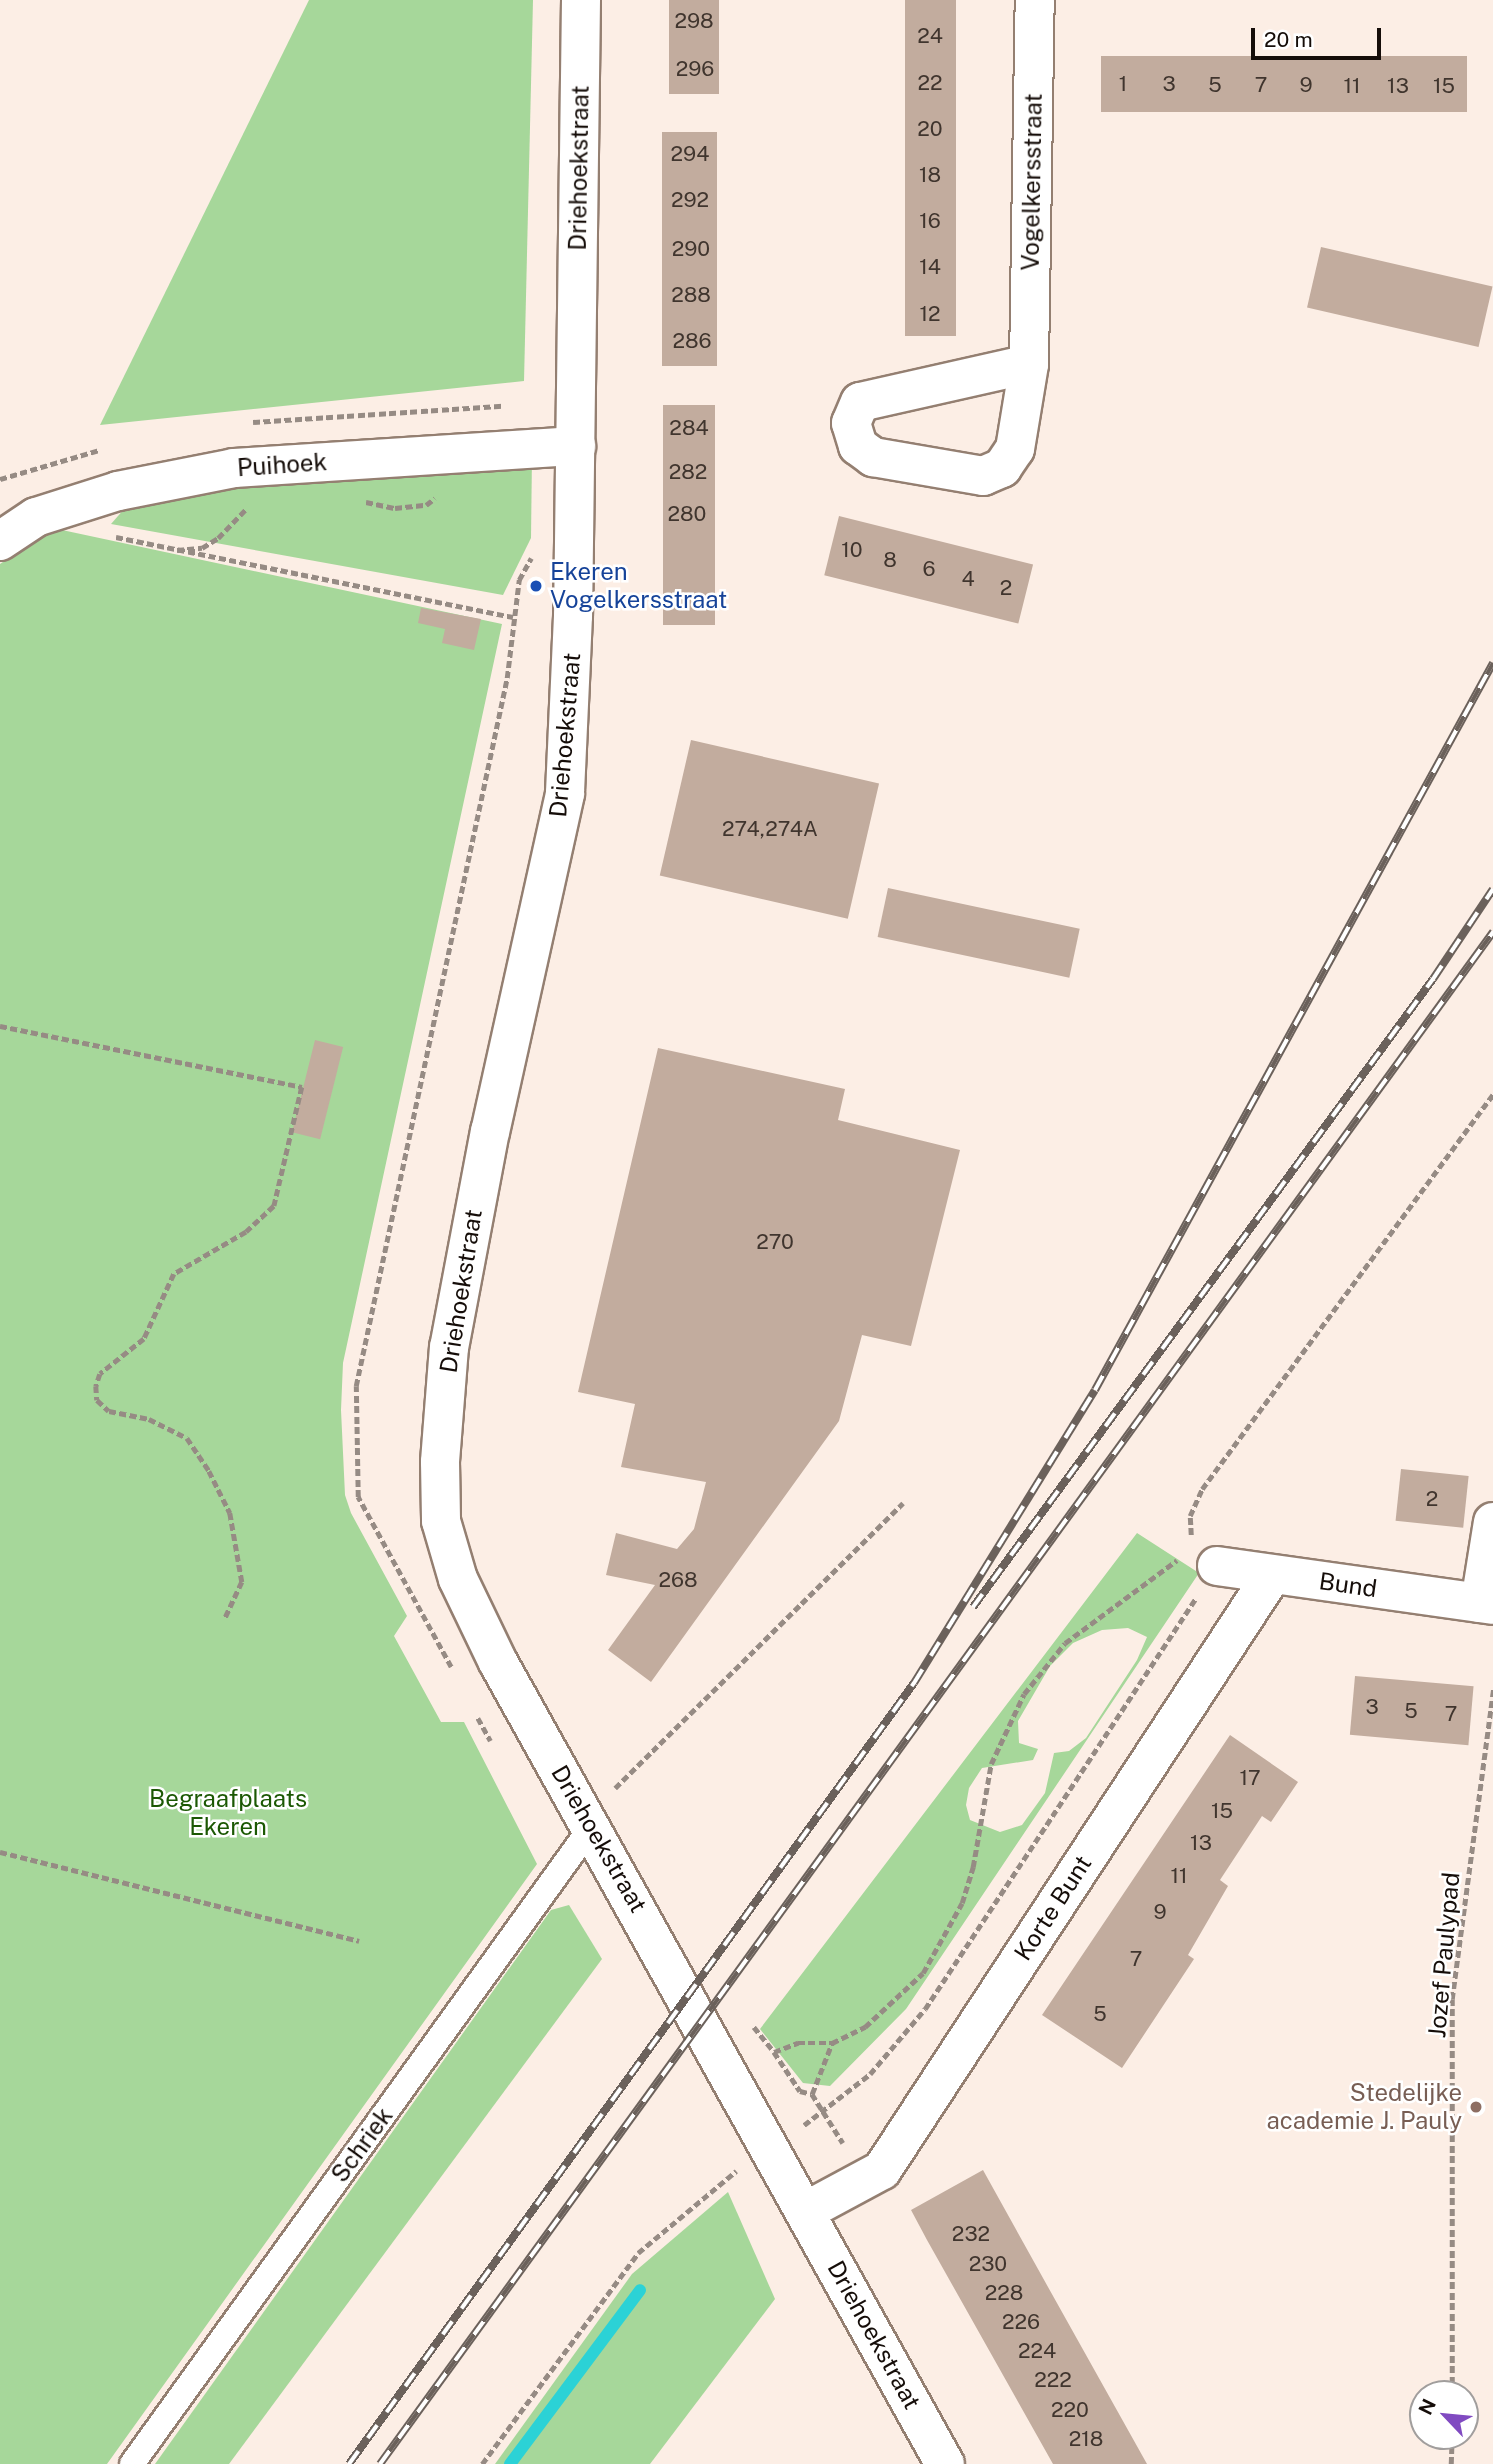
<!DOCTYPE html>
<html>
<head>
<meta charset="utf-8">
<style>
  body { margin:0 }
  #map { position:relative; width:1493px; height:2464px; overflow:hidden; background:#fceee5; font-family:"Public Sans",sans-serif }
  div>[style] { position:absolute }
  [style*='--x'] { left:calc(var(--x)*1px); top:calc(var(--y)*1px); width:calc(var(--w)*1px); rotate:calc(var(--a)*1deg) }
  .green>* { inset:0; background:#a6d79a }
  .stream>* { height:12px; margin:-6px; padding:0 6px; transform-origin:6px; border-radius:6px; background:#2bd2d6 }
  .building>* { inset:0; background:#c2ac9e; transform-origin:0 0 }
  .path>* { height:4.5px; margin-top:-2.25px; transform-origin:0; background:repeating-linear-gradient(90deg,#968b84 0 7px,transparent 0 10.5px) }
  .roads { filter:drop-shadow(2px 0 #947f71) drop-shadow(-2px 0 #947f71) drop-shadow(0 2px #947f71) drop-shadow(0 -2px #947f71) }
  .lane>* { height:24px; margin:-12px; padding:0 12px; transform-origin:12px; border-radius:12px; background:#fff }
  .street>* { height:38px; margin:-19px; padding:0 19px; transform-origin:19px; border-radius:19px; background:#fff }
  .secondary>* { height:38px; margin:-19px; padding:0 19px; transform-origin:19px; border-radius:19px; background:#fff }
  .rail>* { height:8px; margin-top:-4px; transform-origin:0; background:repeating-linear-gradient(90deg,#fff 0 16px,#6b615b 0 32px); box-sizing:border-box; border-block:2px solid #6b615b }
  .dots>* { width:19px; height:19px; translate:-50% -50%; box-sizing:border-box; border:4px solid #fff; border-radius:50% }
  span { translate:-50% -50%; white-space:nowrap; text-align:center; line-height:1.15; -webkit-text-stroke:5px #fff; paint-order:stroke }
  .number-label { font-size:21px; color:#40352e }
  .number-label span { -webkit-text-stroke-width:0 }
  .street-label { font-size:24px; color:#150d09 }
  .transit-label { font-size:24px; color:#164399 }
  .left { translate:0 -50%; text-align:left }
  .park-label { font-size:24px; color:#1b5803 }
  .education-label { font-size:24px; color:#785e54 }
  .right { translate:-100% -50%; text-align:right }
  .north { position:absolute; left:1409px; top:2380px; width:70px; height:70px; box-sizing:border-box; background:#fff; border:2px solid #a19e9d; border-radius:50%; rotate:296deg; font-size:19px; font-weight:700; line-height:28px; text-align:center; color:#150d09 }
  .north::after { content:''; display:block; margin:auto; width:24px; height:32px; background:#804ac1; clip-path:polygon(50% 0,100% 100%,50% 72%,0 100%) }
  .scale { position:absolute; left:1251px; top:28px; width:130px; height:32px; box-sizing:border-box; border:4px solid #150d09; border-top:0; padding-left:9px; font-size:21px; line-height:24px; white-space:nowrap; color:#150d09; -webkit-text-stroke:5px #fff; paint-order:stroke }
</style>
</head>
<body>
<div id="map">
  <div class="green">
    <div style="clip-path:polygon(309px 0,533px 0,524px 381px,100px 425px)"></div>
    <div style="clip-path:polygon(532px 455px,531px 538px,503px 595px,111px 524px,125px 508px,149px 495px)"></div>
    <div style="clip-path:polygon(62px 530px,502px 624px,343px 1363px,341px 1410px,345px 1495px,351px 1513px,407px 1616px,394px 1636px,441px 1722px,464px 1722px,537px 1864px,107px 2464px,0 2464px,0 564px,47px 532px)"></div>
    <div style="clip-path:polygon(evenodd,1137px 1533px,1199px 1573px,906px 2009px,830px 2086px,803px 2083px,760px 2029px,1137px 1533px,1128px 1628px,1147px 1637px,1137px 1660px,1086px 1738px,1069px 1751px,1054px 1753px,1045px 1793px,1022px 1825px,1000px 1832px,970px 1820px,966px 1805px,969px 1788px,982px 1768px,1033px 1760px,1038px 1749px,1019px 1743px,1018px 1721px,1050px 1666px,1073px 1643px,1102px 1630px,1128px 1628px)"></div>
    <div style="clip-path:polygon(569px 1905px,602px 1959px,229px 2464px,155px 2464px,551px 1910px)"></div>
    <div style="clip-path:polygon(728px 2192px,775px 2299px,650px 2464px,495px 2464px,632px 2274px)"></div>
  </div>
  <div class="stream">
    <div style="--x:510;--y:2464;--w:217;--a:-53.2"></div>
  </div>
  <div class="building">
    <div style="left:669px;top:0;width:50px;height:94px"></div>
    <div style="left:905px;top:0;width:51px;height:336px"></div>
    <div style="left:1101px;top:56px;width:366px;height:56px"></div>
    <div style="left:662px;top:132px;width:55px;height:234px"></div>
    <div style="left:1321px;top:247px;width:176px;height:62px;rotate:13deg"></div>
    <div style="left:663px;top:405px;width:52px;height:220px"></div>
    <div style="left:839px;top:516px;width:200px;height:61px;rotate:14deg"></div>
    <div style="clip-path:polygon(421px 608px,481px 619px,474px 650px,442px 643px,445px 629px,418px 623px)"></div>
    <div style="left:691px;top:740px;width:193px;height:139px;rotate:13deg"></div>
    <div style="left:888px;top:888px;width:196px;height:50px;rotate:12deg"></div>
    <div style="left:315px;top:1040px;width:29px;height:95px;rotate:14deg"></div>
    <div style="clip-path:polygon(658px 1048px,845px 1089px,838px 1120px,960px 1150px,911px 1346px,862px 1335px,839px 1421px,651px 1682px,608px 1650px,655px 1585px,606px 1575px,616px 1533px,677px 1549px,694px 1529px,706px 1482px,621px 1467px,635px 1404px,578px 1392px)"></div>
    <div style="left:1401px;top:1469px;width:68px;height:52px;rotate:6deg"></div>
    <div style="left:1355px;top:1676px;width:119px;height:59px;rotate:5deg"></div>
    <div style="clip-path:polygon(1230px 1735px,1298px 1782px,1271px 1822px,1262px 1816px,1220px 1880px,1228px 1886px,1188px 1955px,1194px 1959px,1122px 2068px,1042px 2015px)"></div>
    <div style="clip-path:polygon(983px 2170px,1048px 2287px,1147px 2464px,1053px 2464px,927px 2240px,911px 2210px)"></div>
  </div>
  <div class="path">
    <div style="--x:253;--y:422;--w:250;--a:-3.7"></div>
    <div style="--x:0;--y:479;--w:103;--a:-16.3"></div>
    <div style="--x:366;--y:502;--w:30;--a:12"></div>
    <div style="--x:395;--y:508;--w:31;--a:-6"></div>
    <div style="--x:426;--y:505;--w:11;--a:-38"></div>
    <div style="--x:116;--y:537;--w:405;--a:11.4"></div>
    <div style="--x:177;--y:550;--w:25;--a:-5"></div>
    <div style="--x:202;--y:548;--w:19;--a:-32"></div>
    <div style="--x:218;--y:538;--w:39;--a:-46"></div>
    <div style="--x:0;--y:1026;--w:308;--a:11.4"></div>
    <div style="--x:302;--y:1087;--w:122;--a:103.2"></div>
    <div style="--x:274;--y:1206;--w:38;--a:137"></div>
    <div style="--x:246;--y:1232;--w:83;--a:149.7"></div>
    <div style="--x:174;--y:1274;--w:72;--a:114.8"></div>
    <div style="--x:144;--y:1339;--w:56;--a:141.5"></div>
    <div style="--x:100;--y:1374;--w:13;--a:108"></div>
    <div style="--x:96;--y:1386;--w:14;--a:86"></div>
    <div style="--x:97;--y:1400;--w:16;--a:43"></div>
    <div style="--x:109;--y:1411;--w:41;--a:11.3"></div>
    <div style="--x:149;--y:1419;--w:42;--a:26.6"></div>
    <div style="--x:187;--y:1438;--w:40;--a:56"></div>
    <div style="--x:209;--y:1471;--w:47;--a:63.4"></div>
    <div style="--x:230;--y:1513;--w:70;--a:80.1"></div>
    <div style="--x:242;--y:1582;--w:40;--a:115"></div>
    <div style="--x:1191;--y:1535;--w:19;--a:-93"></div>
    <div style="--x:1190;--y:1516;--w:30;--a:-66"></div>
    <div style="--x:1202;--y:1489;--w:490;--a:-53.6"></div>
    <div style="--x:451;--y:1667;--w:194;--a:-118.7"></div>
    <div style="--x:358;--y:1497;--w:111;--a:-91"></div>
    <div style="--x:356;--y:1386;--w:724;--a:-77.96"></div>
    <div style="--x:507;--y:678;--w:99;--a:-83"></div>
    <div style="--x:519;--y:580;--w:25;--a:-61"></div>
    <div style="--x:478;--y:1718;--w:26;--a:61"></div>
    <div style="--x:615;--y:1788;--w:405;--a:-44.7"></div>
    <div style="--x:0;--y:1852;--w:370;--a:13.9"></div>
    <div style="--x:754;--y:2027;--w:32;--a:51"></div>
    <div style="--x:774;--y:2052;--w:26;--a:-21"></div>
    <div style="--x:798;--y:2043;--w:34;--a:0"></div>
    <div style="--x:832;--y:2043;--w:37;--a:-26"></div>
    <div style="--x:865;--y:2027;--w:79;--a:-43"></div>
    <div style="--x:923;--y:1973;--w:80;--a:-60.9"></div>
    <div style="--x:962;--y:1903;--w:38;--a:-73"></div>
    <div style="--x:973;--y:1867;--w:105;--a:-80.1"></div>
    <div style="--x:991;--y:1764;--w:77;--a:-64.8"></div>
    <div style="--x:1024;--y:1694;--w:65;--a:-51.2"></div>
    <div style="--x:1065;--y:1643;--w:139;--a:-36.5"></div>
    <div style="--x:774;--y:2052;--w:47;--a:56.3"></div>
    <div style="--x:800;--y:2091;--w:12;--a:14"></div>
    <div style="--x:812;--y:2094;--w:55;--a:-68.6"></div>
    <div style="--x:812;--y:2094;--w:58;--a:57.7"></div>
    <div style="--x:804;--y:2125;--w:83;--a:-37.7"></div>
    <div style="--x:870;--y:2074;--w:85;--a:-49.8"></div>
    <div style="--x:925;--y:2009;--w:491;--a:-56.6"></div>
    <div style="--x:1452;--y:2394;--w:395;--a:-90"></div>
    <div style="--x:1452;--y:1999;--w:312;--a:-82.4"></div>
    <div style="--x:482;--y:2464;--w:262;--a:-53.5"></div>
    <div style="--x:638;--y:2253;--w:128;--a:-39.9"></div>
    <div style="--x:1451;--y:2464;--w:28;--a:-88"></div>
  </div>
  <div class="roads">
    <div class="lane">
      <div style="--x:132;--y:2464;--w:787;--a:-54.21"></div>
    </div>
    <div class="street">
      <div style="--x:1029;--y:364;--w:173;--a:167.3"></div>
      <div style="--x:860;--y:402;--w:23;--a:113"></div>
      <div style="--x:851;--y:423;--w:24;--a:73"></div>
      <div style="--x:858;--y:446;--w:19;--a:36"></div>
      <div style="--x:873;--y:457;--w:112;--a:9.8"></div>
      <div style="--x:983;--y:476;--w:21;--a:-23"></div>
      <div style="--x:1002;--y:468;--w:23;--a:-56"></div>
      <div style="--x:1015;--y:449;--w:86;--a:-80.6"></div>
      <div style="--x:1029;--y:364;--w:364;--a:-89.1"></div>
      <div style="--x:0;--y:541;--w:43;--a:-33.7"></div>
      <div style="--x:36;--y:517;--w:86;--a:-17.6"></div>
      <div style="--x:118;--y:491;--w:118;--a:-11.2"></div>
      <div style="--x:234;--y:468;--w:343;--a:-3.7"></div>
      <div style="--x:1217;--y:1566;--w:279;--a:8"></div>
      <div style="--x:1480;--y:1603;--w:82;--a:-80.9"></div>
      <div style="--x:806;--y:2211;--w:86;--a:-28.3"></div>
      <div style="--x:882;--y:2170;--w:711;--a:-56.76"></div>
    </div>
    <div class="secondary">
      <div style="--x:581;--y:0;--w:616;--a:90.74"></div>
      <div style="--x:573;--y:616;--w:178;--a:92.6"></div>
      <div style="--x:565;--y:794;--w:345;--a:102.5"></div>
      <div style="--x:490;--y:1131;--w:220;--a:100.7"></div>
      <div style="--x:449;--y:1347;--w:115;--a:94.5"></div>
      <div style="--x:440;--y:1462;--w:59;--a:89"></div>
      <div style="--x:441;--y:1521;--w:60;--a:73.7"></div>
      <div style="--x:458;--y:1579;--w:92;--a:64.3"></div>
      <div style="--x:498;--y:1662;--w:918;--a:60.87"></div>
    </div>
  </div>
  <div class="rail">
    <div style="--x:973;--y:1607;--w:778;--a:-53.78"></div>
    <div style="--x:1433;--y:979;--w:108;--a:-56.3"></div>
    <div style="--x:349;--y:2464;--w:964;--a:-54.12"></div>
    <div style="--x:914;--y:1683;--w:344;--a:-58.3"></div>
    <div style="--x:1095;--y:1390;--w:829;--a:-61.3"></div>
    <div style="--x:380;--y:2464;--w:1894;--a:-54"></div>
  </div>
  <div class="dots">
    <div style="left:536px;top:586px;background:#1a4fb4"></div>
    <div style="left:1476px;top:2107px;background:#8d6e63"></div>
  </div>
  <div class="number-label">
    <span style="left:694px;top:21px">298</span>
    <span style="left:930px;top:36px">24</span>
    <span style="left:695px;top:69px">296</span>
    <span style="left:930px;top:83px">22</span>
    <span style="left:1123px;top:84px">1</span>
    <span style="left:1169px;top:84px">3</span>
    <span style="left:1215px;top:85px">5</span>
    <span style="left:1261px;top:85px">7</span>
    <span style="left:1306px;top:85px">9</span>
    <span style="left:1352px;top:86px">11</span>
    <span style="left:1398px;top:86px">13</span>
    <span style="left:1444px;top:86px">15</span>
    <span style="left:930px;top:129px">20</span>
    <span style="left:690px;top:154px">294</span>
    <span style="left:930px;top:175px">18</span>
    <span style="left:690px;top:200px">292</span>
    <span style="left:930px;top:221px">16</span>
    <span style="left:691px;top:249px">290</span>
    <span style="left:930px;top:267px">14</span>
    <span style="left:691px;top:295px">288</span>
    <span style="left:930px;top:314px">12</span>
    <span style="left:692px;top:341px">286</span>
    <span style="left:689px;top:428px">284</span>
    <span style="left:688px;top:472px">282</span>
    <span style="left:687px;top:514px">280</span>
    <span style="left:852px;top:550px">10</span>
    <span style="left:890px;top:560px">8</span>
    <span style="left:929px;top:569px">6</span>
    <span style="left:968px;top:579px">4</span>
    <span style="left:1006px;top:588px">2</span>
    <span style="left:770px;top:829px">274,274A</span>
    <span style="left:775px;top:1242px">270</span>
    <span style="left:1432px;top:1499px">2</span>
    <span style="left:678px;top:1580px">268</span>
    <span style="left:1372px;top:1707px">3</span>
    <span style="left:1411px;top:1711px">5</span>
    <span style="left:1451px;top:1714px">7</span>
    <span style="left:1250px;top:1778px">17</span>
    <span style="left:1222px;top:1811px">15</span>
    <span style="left:1201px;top:1843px">13</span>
    <span style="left:1179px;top:1876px">11</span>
    <span style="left:1160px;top:1912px">9</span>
    <span style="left:1136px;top:1959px">7</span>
    <span style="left:1100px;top:2014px">5</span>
    <span style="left:971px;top:2234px">232</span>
    <span style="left:988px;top:2264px">230</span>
    <span style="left:1004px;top:2293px">228</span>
    <span style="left:1021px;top:2322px">226</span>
    <span style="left:1037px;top:2351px">224</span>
    <span style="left:1053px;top:2380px">222</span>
    <span style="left:1070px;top:2410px">220</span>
    <span style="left:1086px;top:2439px">218</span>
  </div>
  <div class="street-label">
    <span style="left:579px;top:168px;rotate:-89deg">Driehoekstraat</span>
    <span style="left:1032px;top:182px;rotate:-89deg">Vogelkersstraat</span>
    <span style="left:282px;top:465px;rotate:-4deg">Puihoek</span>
    <span style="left:565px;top:735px;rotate:-85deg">Driehoekstraat</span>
    <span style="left:461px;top:1291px;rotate:-81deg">Driehoekstraat</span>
    <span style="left:1348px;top:1585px;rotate:8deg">Bund</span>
    <span style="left:599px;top:1839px;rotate:60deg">Driehoekstraat</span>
    <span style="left:1053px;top:1908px;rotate:-57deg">Korte Bunt</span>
    <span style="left:1444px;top:1955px;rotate:-85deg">Jozef Paulypad</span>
    <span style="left:362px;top:2145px;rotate:-54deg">Schriek</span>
    <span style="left:874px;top:2335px;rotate:61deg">Driehoekstraat</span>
  </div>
  <div class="transit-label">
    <span class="left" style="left:550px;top:586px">Ekeren<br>Vogelkersstraat</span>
  </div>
  <div class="park-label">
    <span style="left:228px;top:1813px">Begraafplaats<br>Ekeren</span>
  </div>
  <div class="education-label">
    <span class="right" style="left:1462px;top:2107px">Stedelijke<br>academie J. Pauly</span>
  </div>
  <div class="north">N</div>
  <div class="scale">20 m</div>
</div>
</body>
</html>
